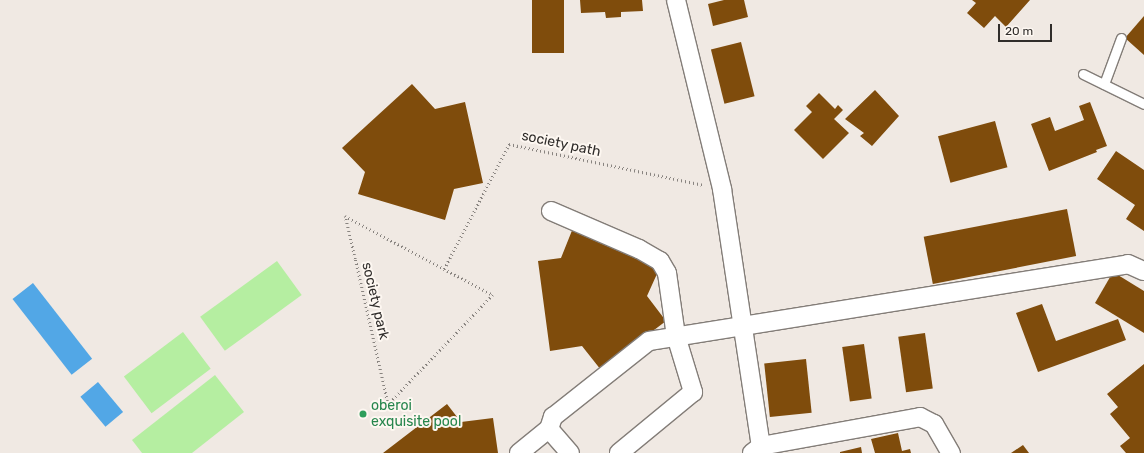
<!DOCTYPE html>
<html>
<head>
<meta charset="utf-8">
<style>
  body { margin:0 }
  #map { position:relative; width:1144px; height:453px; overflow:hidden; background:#f0e9e3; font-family:Rubik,sans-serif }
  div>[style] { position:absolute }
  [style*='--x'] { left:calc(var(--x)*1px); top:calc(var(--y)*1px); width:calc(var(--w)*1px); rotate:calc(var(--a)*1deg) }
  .green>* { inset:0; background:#b5eea1; transform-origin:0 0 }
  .water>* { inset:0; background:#52a7e6; transform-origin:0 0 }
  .building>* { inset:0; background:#7f4c0c; transform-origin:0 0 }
  .path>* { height:2.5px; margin-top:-1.25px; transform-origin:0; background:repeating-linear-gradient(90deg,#898480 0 1px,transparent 0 4px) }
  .roads { filter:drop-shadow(1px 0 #837d78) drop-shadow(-1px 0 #837d78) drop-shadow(0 1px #837d78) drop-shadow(0 -1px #837d78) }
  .lane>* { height:9px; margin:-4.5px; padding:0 4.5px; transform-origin:4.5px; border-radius:4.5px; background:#fff }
  .street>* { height:18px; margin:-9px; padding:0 9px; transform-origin:9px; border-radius:9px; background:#fff }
  .dots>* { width:11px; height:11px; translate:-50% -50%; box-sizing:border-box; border:2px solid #fdf7f1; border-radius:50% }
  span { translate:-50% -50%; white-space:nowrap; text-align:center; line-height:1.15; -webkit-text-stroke:4px #fdf7f1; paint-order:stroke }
  .street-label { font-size:14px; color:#302d2b }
  .leisure-label { font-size:14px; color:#27864d }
  .left { translate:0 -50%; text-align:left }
  .scale { position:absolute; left:998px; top:24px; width:54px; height:18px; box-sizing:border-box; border:2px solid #302d2b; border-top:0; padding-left:5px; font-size:12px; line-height:14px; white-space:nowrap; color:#302d2b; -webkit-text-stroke:3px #fdf7f1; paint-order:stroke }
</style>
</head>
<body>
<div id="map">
  <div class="green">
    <div style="left:277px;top:261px;width:42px;height:95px;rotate:54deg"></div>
    <div style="left:183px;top:332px;width:46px;height:74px;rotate:53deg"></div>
    <div style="clip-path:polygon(215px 375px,244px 412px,192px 453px,142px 453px,132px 440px)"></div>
  </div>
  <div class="water">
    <div style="left:33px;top:283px;width:96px;height:26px;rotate:52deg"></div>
    <div style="left:98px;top:382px;width:39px;height:23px;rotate:50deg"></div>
  </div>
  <div class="building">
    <div style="left:532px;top:0;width:32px;height:53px"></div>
    <div style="clip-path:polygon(580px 0,642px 0,643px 11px,621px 12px,621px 17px,606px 18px,605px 12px,581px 13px)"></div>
    <div style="clip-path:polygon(724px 0,744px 0,748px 17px,713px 26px,708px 4px)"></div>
    <div style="clip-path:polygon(972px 0,1030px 0,1006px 27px,995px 16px,984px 28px,967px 13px,976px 3px)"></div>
    <div style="clip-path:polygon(1144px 16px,1144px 55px,1125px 38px)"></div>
    <div style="left:741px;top:42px;width:56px;height:31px;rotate:76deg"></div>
    <div style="clip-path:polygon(412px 84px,435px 109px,465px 102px,483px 183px,454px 189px,445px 220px,358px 194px,365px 172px,342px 148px)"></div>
    <div style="clip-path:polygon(875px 90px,899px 116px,872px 146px,860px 136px,864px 133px,845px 119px)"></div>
    <div style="clip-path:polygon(819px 93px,835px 109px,838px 105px,843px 110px,834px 119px,849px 133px,823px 159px,794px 130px,812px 112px,806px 106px)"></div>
    <div style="clip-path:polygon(1090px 102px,1107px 146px,1096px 150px,1097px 152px,1049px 171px,1031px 124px,1050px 117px,1055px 131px,1084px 120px,1079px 106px)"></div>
    <div style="left:995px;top:121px;width:48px;height:59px;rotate:75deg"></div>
    <div style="clip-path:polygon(1116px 151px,1144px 170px,1144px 231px,1126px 219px,1135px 205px,1097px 179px)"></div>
    <div style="left:1067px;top:209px;width:48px;height:146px;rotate:79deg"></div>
    <div style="clip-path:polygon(573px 228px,661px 265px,647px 296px,666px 321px,601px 370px,582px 346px,550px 351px,538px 261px,561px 258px)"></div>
    <div style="clip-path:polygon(1113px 272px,1144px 291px,1144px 333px,1095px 303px)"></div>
    <div style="clip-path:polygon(1042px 304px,1056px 341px,1118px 319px,1126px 340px,1038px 372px,1016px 313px)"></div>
    <div style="left:925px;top:333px;width:56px;height:27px;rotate:82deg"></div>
    <div style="left:864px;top:344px;width:55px;height:22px;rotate:82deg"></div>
    <div style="left:806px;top:359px;width:54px;height:42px;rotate:84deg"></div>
    <div style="clip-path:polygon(1144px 364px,1144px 453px,1126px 453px,1120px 446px,1130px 438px,1110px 414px,1118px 407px,1107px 394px)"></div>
    <div style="clip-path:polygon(447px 404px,461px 422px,493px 418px,498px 453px,383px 453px)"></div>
    <div style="clip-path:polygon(898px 433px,902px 451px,910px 449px,911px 453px,875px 453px,871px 439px)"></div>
    <div style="clip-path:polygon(1023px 445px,1029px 453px,1011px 453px)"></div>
    <div style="clip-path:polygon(861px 447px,862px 453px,840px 453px,840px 452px)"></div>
  </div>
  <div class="path">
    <div style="--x:345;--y:216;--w:168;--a:28.1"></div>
    <div style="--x:493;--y:295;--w:152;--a:133.7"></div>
    <div style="--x:388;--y:405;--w:150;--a:-102.7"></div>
    <div style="--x:355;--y:259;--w:44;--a:-103.1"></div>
    <div style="--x:444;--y:269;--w:141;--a:-62.5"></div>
    <div style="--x:509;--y:144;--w:199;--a:11.9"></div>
  </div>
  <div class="roads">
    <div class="lane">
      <div style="--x:1083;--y:74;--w:68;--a:26.2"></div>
      <div style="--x:1104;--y:84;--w:49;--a:-69.7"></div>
    </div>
    <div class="street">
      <div style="--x:676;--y:0;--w:195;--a:76.3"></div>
      <div style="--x:722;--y:189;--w:260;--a:81.4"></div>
      <div style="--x:551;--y:211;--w:96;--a:23.4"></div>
      <div style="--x:639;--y:249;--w:24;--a:30"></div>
      <div style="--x:660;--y:261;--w:14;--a:60"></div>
      <div style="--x:667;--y:273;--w:64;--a:81.9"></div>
      <div style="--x:676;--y:336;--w:59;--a:73.1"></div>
      <div style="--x:693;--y:392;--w:96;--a:140.5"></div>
      <div style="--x:549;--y:429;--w:32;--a:49"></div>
      <div style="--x:519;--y:453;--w:38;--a:-39"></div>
      <div style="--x:549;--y:429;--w:13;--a:-72"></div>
      <div style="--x:553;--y:417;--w:122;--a:-38.4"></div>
      <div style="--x:649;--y:341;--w:485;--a:-9.1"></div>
      <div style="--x:1128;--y:264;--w:17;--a:24"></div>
      <div style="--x:752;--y:453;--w:11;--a:-38"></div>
      <div style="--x:761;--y:446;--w:162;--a:-10.3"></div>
      <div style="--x:920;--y:417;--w:16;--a:27"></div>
      <div style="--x:934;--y:424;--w:34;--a:60"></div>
    </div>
  </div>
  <div class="dots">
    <div style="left:363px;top:414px;background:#2e9e5b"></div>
  </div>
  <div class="street-label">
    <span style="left:561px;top:144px;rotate:12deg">society path</span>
    <span style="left:375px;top:301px;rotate:77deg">society park</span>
  </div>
  <div class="leisure-label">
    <span class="left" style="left:371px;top:414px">oberoi<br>exquisite pool</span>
  </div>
  <div class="scale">20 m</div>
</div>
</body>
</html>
